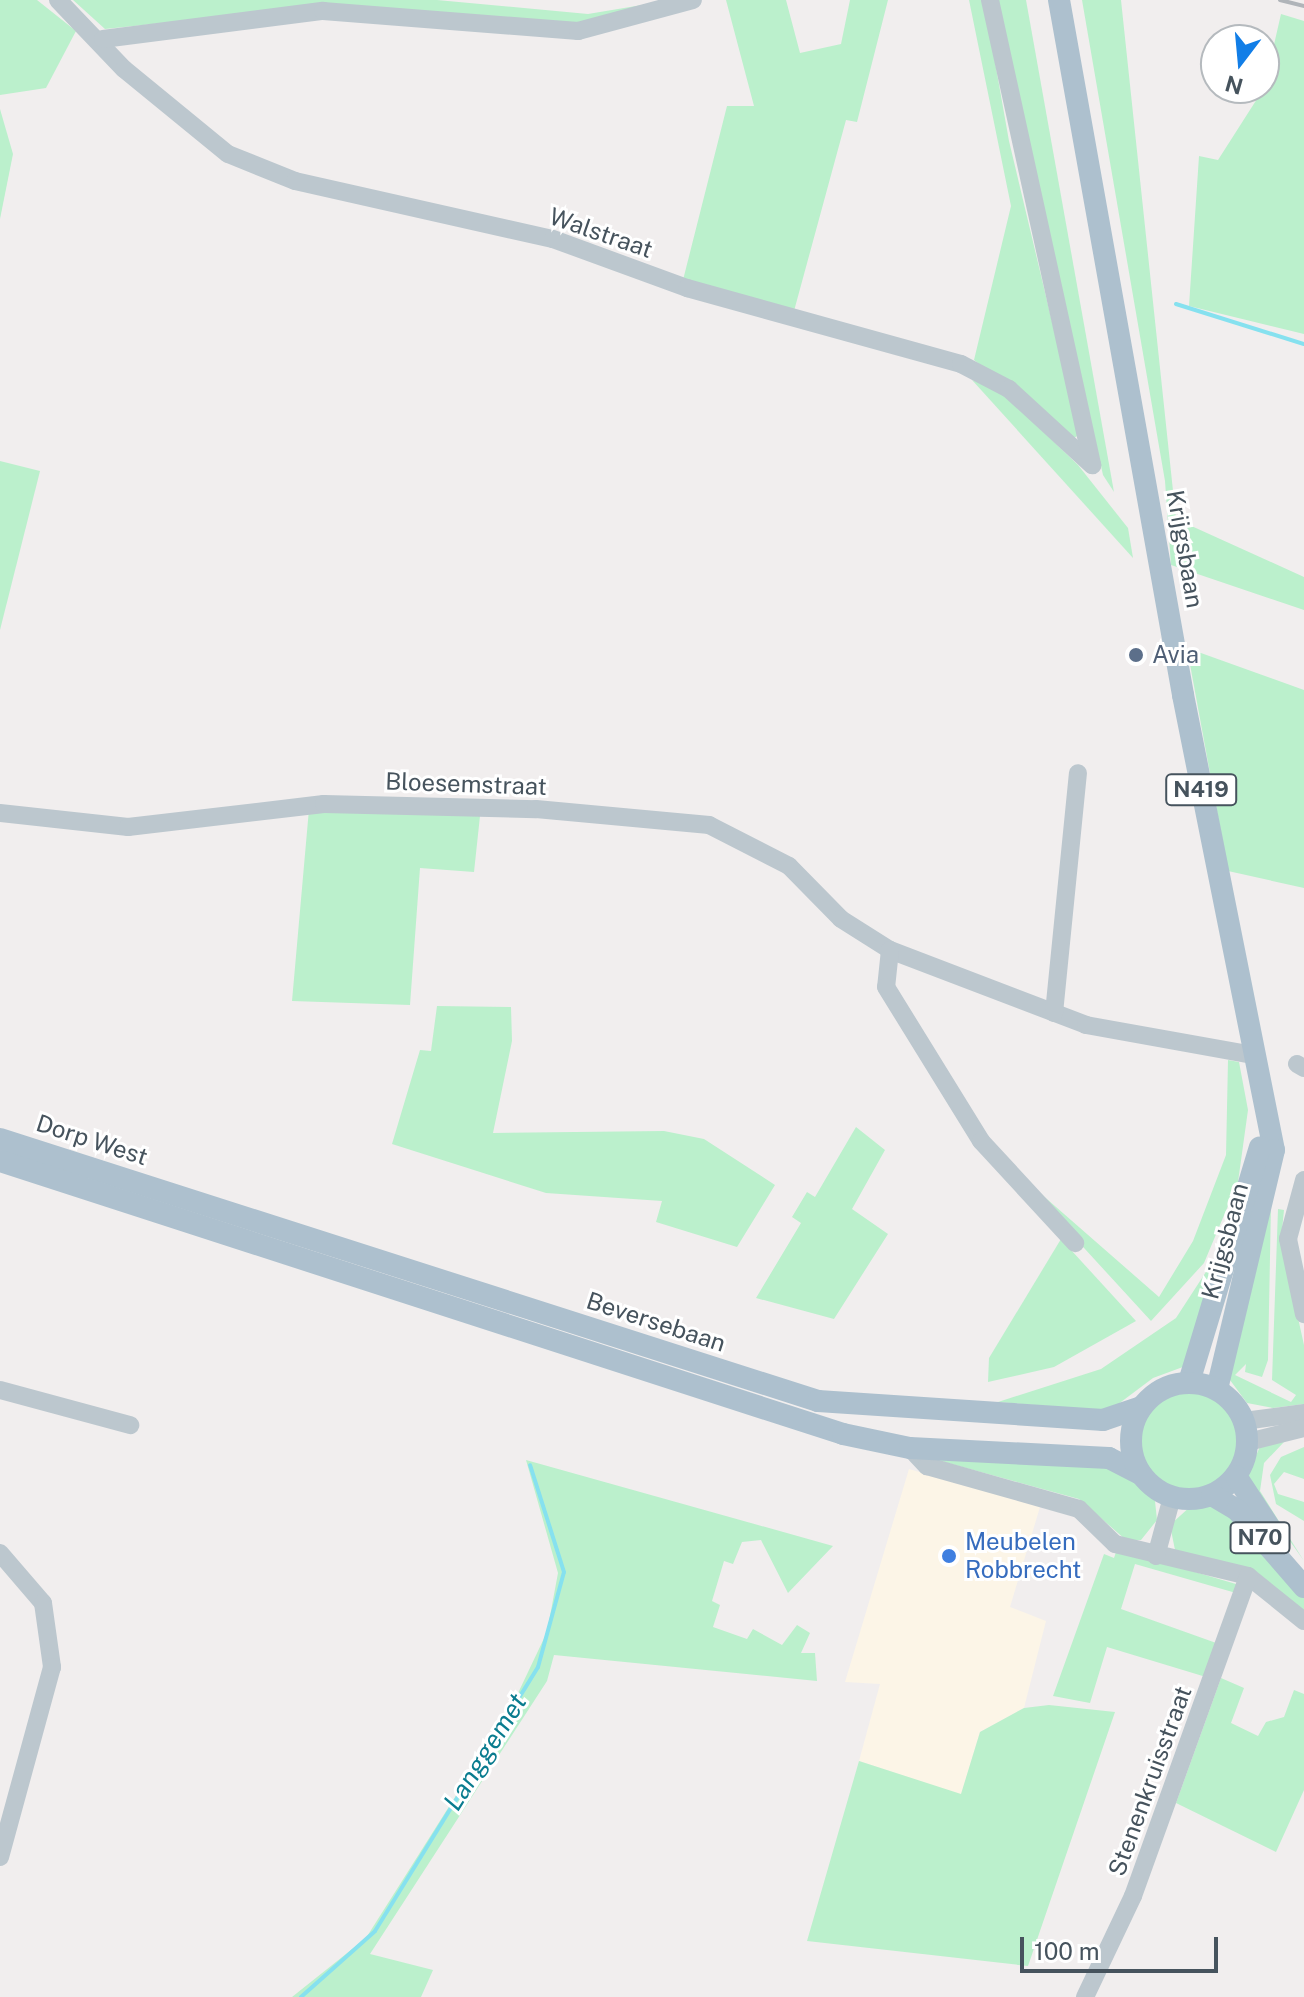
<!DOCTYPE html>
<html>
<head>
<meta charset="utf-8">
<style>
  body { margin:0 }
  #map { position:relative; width:1304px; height:1997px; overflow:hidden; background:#f1eeee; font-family:"Public Sans",sans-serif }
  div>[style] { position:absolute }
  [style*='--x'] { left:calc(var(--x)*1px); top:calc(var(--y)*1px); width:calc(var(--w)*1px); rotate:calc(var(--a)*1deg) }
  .commercial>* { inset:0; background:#fcf5e7 }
  .green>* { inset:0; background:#bbf0cc }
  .round { border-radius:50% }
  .stream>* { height:4px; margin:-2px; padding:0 2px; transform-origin:2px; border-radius:2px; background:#86e1ef }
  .minor>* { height:18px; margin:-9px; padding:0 9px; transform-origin:9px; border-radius:9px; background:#bcc7ce }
  .major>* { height:22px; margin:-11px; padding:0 11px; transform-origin:11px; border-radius:11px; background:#adc0ce }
  .major>.ring { margin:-11px; padding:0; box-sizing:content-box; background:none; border:22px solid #adc0ce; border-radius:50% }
  .rail>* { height:4px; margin:-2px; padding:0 2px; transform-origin:2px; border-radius:2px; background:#b0b4b9 }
  .dots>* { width:22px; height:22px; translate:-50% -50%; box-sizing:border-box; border:4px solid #fff; border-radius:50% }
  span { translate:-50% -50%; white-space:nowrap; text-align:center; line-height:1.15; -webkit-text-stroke:6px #fff; paint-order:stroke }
  .shield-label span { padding:2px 6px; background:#fff; border:2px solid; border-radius:6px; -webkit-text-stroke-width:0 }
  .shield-label { font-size:22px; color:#46535d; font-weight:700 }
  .street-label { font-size:24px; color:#46535d }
  .service-label { font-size:24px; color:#4e5e75 }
  .left { translate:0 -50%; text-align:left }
  .shop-label { font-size:24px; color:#366cbe }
  .water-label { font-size:26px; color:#097c8f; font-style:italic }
  .north { position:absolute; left:1200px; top:24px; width:80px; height:80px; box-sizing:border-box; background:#fff; border:2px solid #b5babe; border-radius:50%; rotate:196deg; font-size:22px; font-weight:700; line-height:32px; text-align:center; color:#46535d }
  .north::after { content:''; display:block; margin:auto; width:28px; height:36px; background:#127ee7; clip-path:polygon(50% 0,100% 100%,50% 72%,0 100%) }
  .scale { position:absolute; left:1020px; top:1937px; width:198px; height:36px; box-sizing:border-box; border:4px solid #46535d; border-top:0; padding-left:10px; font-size:24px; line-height:28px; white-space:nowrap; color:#46535d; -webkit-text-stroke:6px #fff; paint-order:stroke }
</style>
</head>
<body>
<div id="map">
  <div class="commercial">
    <div style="clip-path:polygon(909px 1469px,1040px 1507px,1010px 1607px,1046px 1621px,1024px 1708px,980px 1732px,961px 1795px,859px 1761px,880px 1684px,845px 1682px)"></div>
  </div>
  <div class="green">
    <div style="clip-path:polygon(0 0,37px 0,76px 31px,46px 88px,0 95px)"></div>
    <div style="clip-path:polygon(73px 0,437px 0,588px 14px,672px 0,572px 25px,327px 6px,105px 29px)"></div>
    <div style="clip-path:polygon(726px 0,786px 0,800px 53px,841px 44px,850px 0,888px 0,857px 122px,846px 120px,794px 311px,683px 280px,727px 106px,754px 106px)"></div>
    <div style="clip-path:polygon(969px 0,984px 0,1009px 141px,1079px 435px,1074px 438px,974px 360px,1011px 206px)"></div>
    <div style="clip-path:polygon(998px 0,1026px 0,1114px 492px,1103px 475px)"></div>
    <div style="clip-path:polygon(1082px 0,1121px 0,1176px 519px,1304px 577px,1304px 610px,1171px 565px,1165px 481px)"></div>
    <div style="clip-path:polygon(1281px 14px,1304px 21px,1304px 334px,1189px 306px,1199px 156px,1218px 160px,1264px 88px)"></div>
    <div style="clip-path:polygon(0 109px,13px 154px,0 219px)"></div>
    <div style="clip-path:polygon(972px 380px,1000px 390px,1078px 465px,1128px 528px,1133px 558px)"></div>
    <div style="clip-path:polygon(0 461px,40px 471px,0 630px)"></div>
    <div style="clip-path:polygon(1187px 648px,1304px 690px,1304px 888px,1228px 871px)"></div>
    <div style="clip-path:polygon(309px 809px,480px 816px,474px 872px,420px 868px,410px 1005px,292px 1001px)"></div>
    <div style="clip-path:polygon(437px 1006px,511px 1007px,512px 1041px,493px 1133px,664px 1131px,704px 1139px,775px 1185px,737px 1247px,656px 1222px,662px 1201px,546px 1193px,392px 1144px,420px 1050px,431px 1051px)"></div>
    <div style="clip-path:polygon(1228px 1060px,1239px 1062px,1248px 1110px,1238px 1182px,1204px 1263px,1151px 1321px,1007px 1164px,1159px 1297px,1193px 1241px,1226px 1155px)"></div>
    <div style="clip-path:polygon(856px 1127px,885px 1150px,852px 1209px,888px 1234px,834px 1319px,756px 1298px,801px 1223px,792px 1217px,807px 1192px,815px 1197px)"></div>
    <div style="clip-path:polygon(1271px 1205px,1268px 1360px,1262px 1377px,1245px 1372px,1246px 1364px,1235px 1375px,1291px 1402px,1296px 1395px,1272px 1380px,1278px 1209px,1284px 1210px,1281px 1241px,1304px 1345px,1304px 1404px,1273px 1408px,1247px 1403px,1227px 1376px)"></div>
    <div style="clip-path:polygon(1061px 1239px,1136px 1321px,1054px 1367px,988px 1382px,989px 1358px)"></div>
    <div style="clip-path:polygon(1226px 1241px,1191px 1364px,1153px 1378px,1109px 1411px,998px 1402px,1101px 1369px,1176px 1318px)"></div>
    <div class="round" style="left:1139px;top:1391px;width:100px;height:100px"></div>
    <div style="clip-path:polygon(1284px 1442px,1264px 1463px,1260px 1491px,1304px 1561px,1246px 1479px,1261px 1444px)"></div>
    <div style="clip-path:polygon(1304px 1447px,1304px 1479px,1284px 1472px,1274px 1484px,1278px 1494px,1304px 1502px,1304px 1521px,1276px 1504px,1270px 1475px,1281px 1457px)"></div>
    <div style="clip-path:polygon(926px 1457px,1101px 1463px,1130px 1475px,1155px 1501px,1157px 1520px,1141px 1540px,1126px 1540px,1079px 1499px)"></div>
    <div style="clip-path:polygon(526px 1460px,833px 1546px,788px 1593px,761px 1540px,742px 1542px,733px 1564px,724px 1561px,712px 1601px,720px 1605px,713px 1627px,747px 1639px,753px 1629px,782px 1645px,797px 1625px,810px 1633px,801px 1653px,815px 1653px,817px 1681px,554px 1655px,547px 1681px,370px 1954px,433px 1970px,421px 1997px,292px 1997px,366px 1938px,510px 1710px,547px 1632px,558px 1573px)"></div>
    <div style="clip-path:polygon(1192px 1505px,1220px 1505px,1304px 1594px,1304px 1612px,1254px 1570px,1175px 1550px,1170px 1525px)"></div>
    <div style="clip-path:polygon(1117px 1549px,1236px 1584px,1236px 1593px,1135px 1564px,1121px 1609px,1219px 1644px,1206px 1677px,1107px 1647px,1090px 1703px,1053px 1696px,1104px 1554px,1114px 1558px)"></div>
    <div style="clip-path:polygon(1221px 1678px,1244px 1688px,1231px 1723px,1258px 1736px,1266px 1722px,1284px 1717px,1294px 1690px,1304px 1694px,1304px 1790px,1276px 1852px,1176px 1803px)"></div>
    <div style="clip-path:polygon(1049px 1705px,1115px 1712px,1028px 1966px,807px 1941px,859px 1761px,961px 1794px,980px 1732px,1024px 1708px)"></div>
  </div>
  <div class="stream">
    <div style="--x:1176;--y:304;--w:134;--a:17.4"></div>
    <div style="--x:301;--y:1997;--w:99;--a:-41.7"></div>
    <div style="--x:375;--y:1931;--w:310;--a:-58.3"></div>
    <div style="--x:538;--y:1667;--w:98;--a:-74.7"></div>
    <div style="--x:564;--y:1572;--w:112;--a:-107.6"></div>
  </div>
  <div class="minor">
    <div style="--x:58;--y:0;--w:95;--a:46.3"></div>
    <div style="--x:124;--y:69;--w:134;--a:39.3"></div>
    <div style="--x:228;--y:154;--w:72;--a:21.9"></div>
    <div style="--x:295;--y:181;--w:264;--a:12.7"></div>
    <div style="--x:553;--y:239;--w:143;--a:20.1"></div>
    <div style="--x:687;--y:288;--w:284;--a:15.5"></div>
    <div style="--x:961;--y:364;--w:54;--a:27.5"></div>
    <div style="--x:1009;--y:389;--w:113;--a:42.5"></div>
    <div style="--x:990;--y:0;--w:476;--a:77.6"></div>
    <div style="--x:103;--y:39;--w:222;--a:-7.3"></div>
    <div style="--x:323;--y:11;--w:256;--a:4.5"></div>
    <div style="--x:578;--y:31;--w:119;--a:-15.1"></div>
    <div style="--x:0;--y:813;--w:129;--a:6.2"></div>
    <div style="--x:128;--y:827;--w:197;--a:-6.7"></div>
    <div style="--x:324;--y:804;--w:212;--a:1.4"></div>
    <div style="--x:536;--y:809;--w:174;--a:5.3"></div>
    <div style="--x:709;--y:825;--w:90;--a:27.1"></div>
    <div style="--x:789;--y:866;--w:74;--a:45.5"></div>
    <div style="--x:841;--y:919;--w:58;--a:32.3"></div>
    <div style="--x:890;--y:950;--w:210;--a:20.9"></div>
    <div style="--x:1086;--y:1025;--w:169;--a:10.2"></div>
    <div style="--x:890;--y:950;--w:37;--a:96"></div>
    <div style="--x:886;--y:987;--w:181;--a:58.3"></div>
    <div style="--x:981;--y:1141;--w:139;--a:47.3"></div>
    <div style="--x:1054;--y:1013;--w:241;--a:-84.3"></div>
    <div style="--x:1297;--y:1064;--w:8;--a:30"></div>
    <div style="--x:1304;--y:1180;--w:61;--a:105.2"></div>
    <div style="--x:1288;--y:1239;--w:77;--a:78"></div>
    <div style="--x:0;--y:1390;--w:135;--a:15.1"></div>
    <div style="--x:1244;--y:1421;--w:61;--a:-7.6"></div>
    <div style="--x:1248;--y:1442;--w:58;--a:-14"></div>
    <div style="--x:910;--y:1448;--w:25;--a:47"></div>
    <div style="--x:927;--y:1466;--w:158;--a:15.8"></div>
    <div style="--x:1079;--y:1509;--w:50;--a:44.2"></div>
    <div style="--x:1115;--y:1544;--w:137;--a:13.5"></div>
    <div style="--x:1248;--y:1576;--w:72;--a:38.8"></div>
    <div style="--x:0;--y:1553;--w:66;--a:49.3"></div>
    <div style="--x:43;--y:1603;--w:65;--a:82"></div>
    <div style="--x:52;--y:1667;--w:197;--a:105.3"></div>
    <div style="--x:1156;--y:1556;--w:61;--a:-74.8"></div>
    <div style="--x:1085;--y:1997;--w:112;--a:-64.6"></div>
    <div style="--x:1133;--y:1896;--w:340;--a:-70.2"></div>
  </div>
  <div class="major">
    <div style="--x:1059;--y:0;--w:706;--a:79.88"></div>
    <div style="--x:1183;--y:695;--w:464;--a:78.7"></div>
    <div style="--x:1274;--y:1150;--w:246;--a:103.4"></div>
    <div style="--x:0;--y:1139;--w:859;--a:17.76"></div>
    <div style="--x:818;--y:1401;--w:286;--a:3.8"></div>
    <div style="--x:1103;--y:1420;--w:40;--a:-18.9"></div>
    <div style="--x:0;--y:1161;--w:886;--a:17.94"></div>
    <div style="--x:843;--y:1434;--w:68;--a:11.8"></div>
    <div style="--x:910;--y:1448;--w:199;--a:2.9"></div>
    <div style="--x:1109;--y:1458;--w:36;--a:27"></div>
    <div style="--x:1189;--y:1382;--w:245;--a:-73.2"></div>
    <div class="ring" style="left:1131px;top:1383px;width:94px;height:94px"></div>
    <div style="--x:1236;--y:1476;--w:66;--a:56.8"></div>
    <div style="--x:1212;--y:1495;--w:29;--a:31"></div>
    <div style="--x:1237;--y:1510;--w:102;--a:49"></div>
  </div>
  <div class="rail">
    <div style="--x:1280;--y:0;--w:25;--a:14"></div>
  </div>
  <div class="dots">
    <div style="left:1136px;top:655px;background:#5c6f8a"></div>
    <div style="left:949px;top:1556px;background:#3f7fe0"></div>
  </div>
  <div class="shield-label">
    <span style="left:1201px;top:790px">N419</span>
    <span style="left:1260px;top:1538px">N70</span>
  </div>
  <div class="street-label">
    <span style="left:601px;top:233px;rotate:19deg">Walstraat</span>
    <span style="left:1185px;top:549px;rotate:80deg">Krijgsbaan</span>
    <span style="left:466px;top:784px;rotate:2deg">Bloesemstraat</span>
    <span style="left:92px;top:1140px;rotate:18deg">Dorp West</span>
    <span style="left:1225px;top:1241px;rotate:-75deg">Krijgsbaan</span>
    <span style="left:656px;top:1322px;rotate:18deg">Beversebaan</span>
    <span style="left:1150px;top:1781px;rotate:-70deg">Stenenkruisstraat</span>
  </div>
  <div class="service-label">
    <span class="left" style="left:1152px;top:655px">Avia</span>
  </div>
  <div class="shop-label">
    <span class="left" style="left:965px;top:1556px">Meubelen<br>Robbrecht</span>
  </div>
  <div class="water-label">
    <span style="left:485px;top:1752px;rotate:-58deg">Langgemet</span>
  </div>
  <div class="north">N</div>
  <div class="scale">100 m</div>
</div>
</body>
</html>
